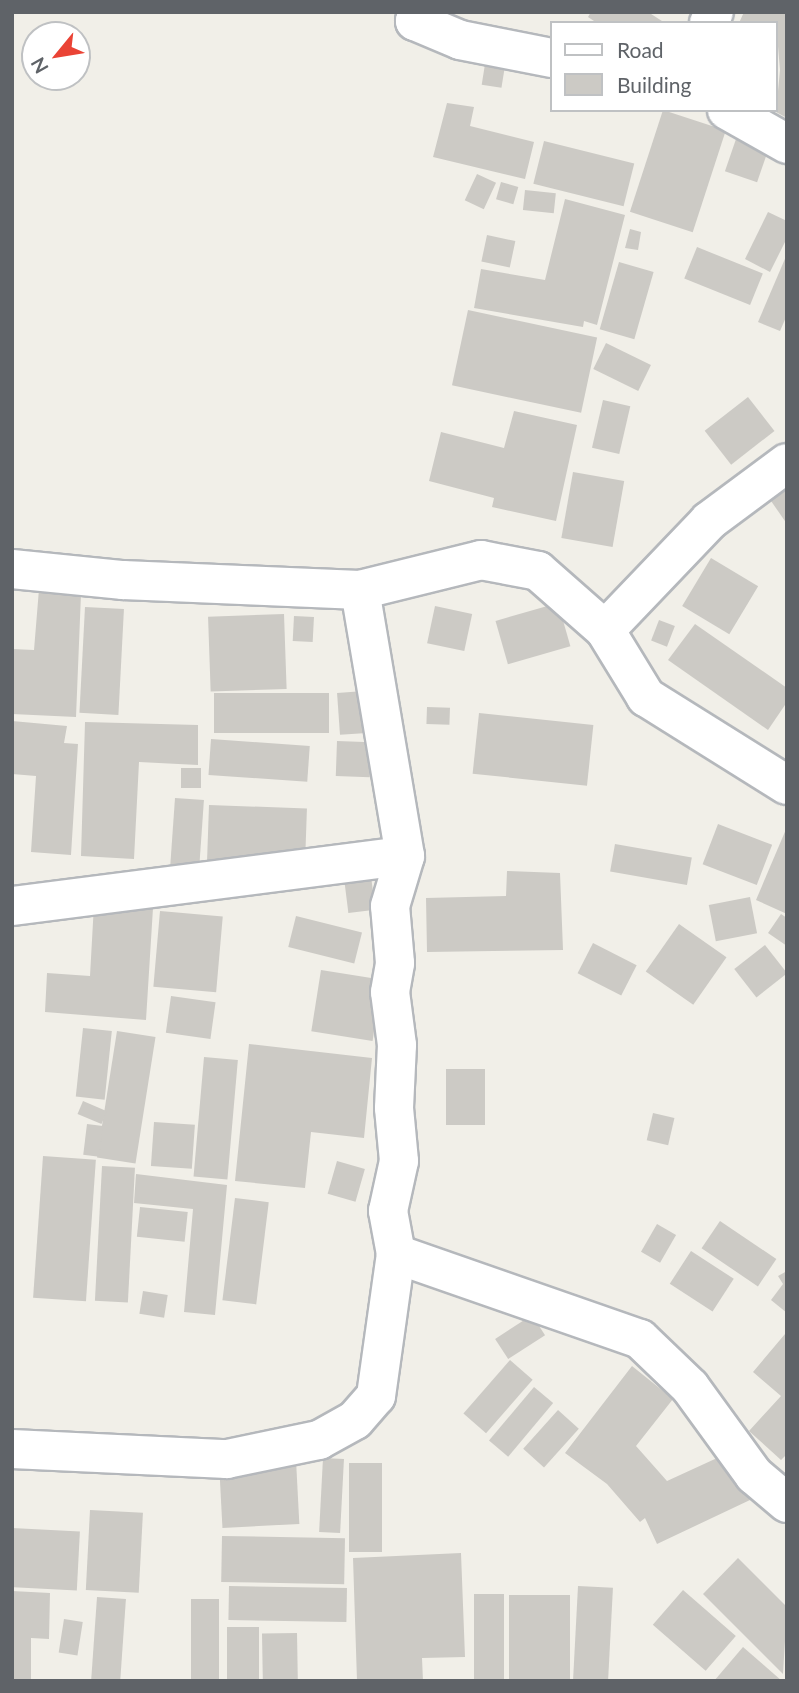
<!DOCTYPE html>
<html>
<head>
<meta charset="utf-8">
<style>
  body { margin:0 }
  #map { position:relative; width:799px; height:1693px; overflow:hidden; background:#f1efe8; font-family:Lato,sans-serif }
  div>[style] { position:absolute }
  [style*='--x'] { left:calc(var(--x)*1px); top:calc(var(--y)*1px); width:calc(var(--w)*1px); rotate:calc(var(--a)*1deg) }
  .building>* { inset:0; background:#cccac5; transform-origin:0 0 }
  .roads { filter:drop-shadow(2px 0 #b5b8bc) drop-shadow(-2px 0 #b5b8bc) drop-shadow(0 2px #b5b8bc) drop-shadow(0 -2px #b5b8bc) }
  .street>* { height:38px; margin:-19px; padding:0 19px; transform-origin:19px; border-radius:19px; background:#fff }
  span { translate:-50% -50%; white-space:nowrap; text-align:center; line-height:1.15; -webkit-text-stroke:5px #fff; paint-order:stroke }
  .frame { position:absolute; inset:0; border:14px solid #5f6368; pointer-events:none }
  .legend { position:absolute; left:550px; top:21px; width:228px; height:91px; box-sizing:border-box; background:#fff; border:2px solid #bfc1c3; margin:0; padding:9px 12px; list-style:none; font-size:21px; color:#5f6368 }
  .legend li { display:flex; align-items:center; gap:14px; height:35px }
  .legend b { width:35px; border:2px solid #bfc1c3 }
  .north { position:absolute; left:21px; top:21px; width:70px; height:70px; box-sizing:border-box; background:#fff; border:2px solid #bfc1c3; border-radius:50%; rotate:240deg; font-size:19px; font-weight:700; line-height:28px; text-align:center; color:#5f6368 }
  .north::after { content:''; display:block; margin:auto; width:24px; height:32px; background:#ea4335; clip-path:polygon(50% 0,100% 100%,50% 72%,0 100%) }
</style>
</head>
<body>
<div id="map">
  <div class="building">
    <div style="clip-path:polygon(591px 12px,648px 12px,665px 23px,597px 23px,588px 17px)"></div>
    <div style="clip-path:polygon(744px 12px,787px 12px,787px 118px,776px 112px,780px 70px,776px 23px,739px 23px)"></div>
    <div style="left:485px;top:64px;width:20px;height:21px;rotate:9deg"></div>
    <div style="clip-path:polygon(447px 103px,474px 107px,470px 126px,534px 142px,525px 179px,433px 157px)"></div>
    <div style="left:663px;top:110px;width:66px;height:107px;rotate:18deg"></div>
    <div style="left:736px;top:139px;width:34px;height:34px;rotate:19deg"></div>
    <div style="left:544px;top:141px;width:93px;height:44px;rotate:14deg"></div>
    <div style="left:477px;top:174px;width:21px;height:29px;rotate:25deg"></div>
    <div style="left:501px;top:182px;width:18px;height:18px;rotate:16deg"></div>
    <div style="left:525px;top:190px;width:31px;height:20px;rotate:6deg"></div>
    <div style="clip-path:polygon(565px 199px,625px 215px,597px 325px,584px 321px,583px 327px,474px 308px,481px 269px,545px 280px)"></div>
    <div style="clip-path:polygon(768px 212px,787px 221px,787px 238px,770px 272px,745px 259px)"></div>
    <div style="clip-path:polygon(630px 229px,641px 232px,638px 250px,625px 248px)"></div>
    <div style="left:487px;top:235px;width:29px;height:27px;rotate:12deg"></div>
    <div style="left:697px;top:247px;width:71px;height:34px;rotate:22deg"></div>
    <div style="clip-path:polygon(787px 254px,787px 315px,780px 331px,758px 322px)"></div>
    <div style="left:619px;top:262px;width:36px;height:70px;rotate:16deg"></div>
    <div style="left:468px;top:310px;width:132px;height:77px;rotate:12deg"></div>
    <div style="left:606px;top:343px;width:50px;height:29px;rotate:26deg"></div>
    <div style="left:748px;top:397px;width:43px;height:55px;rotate:52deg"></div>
    <div style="left:603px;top:400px;width:28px;height:49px;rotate:13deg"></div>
    <div style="clip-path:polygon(514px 411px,577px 425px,556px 521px,492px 507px,494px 498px,429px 481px,441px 432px,504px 448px)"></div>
    <div style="clip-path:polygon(787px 470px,787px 524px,762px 488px)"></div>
    <div style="left:573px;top:472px;width:52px;height:67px;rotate:10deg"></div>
    <div style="left:711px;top:558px;width:55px;height:56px;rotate:31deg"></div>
    <div style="clip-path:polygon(39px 589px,81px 594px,76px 717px,12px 714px,12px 649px,34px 650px)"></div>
    <div style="left:558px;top:603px;width:45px;height:65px;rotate:74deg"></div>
    <div style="left:435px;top:606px;width:38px;height:38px;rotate:12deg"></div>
    <div style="left:85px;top:607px;width:39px;height:106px;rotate:3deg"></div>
    <div style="left:284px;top:614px;width:75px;height:76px;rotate:88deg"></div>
    <div style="left:294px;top:616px;width:20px;height:25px;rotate:3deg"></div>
    <div style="left:659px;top:620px;width:17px;height:22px;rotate:21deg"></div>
    <div style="clip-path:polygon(695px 624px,787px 688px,787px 702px,768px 730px,668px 660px)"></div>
    <div style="left:364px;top:691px;width:42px;height:27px;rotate:86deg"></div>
    <div style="left:214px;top:693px;width:115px;height:40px"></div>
    <div style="left:427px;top:707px;width:23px;height:17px;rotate:2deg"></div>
    <div style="left:479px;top:713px;width:115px;height:61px;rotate:6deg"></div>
    <div style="clip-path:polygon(12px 721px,67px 726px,64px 743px,78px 744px,71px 855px,31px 852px,36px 776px,12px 774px)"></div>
    <div style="clip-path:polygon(85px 722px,198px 725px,198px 765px,139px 762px,134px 859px,81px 856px)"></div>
    <div style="left:211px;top:739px;width:99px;height:36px;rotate:4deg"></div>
    <div style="left:337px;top:741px;width:34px;height:35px;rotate:2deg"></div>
    <div style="left:181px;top:768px;width:20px;height:20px"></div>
    <div style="left:175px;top:798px;width:29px;height:67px;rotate:4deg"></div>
    <div style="left:209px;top:805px;width:98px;height:58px;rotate:2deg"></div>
    <div style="left:718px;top:824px;width:58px;height:43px;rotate:21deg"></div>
    <div style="clip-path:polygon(787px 827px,787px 914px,756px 900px)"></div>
    <div style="left:615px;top:844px;width:78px;height:28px;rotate:10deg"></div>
    <div style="clip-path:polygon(507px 871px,560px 873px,563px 950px,427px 952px,426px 898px,506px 896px)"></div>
    <div style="left:371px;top:876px;width:34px;height:27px;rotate:83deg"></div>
    <div style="left:750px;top:897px;width:37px;height:42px;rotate:79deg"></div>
    <div style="clip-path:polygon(94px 904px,153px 908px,146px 1020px,45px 1012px,47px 973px,90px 976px)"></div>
    <div style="left:160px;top:911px;width:63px;height:76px;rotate:5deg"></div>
    <div style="clip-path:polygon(781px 914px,787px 918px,787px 946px,768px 933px)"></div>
    <div style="left:296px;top:916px;width:68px;height:32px;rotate:14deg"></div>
    <div style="left:679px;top:924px;width:58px;height:58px;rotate:35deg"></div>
    <div style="left:593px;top:943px;width:49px;height:34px;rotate:27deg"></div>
    <div style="left:765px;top:945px;width:36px;height:39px;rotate:52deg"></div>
    <div style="left:321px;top:970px;width:62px;height:62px;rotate:9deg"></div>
    <div style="left:171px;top:996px;width:45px;height:37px;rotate:8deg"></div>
    <div style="left:83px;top:1028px;width:29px;height:69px;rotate:6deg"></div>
    <div style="left:117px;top:1031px;width:39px;height:128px;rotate:9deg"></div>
    <div style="clip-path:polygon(249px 1044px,372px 1058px,364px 1138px,311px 1132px,305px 1188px,235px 1181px)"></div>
    <div style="left:204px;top:1057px;width:34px;height:120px;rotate:5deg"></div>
    <div style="left:446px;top:1069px;width:39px;height:56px"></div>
    <div style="left:83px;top:1101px;width:26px;height:14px;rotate:23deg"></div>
    <div style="left:653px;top:1113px;width:22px;height:28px;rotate:13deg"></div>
    <div style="left:154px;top:1122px;width:41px;height:44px;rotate:4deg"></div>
    <div style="left:87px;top:1124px;width:16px;height:31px;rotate:7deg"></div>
    <div style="left:43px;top:1156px;width:53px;height:142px;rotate:4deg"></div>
    <div style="left:337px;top:1161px;width:29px;height:34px;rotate:16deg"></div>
    <div style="left:102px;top:1166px;width:33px;height:135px;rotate:3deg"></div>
    <div style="clip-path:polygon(136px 1174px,227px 1185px,215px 1315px,184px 1312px,193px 1209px,134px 1203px)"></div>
    <div style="left:235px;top:1198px;width:34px;height:103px;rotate:7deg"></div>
    <div style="left:140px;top:1207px;width:48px;height:30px;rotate:6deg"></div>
    <div style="left:720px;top:1221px;width:68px;height:33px;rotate:34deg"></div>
    <div style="left:657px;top:1224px;width:22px;height:32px;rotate:30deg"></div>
    <div style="left:691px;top:1251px;width:51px;height:39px;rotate:33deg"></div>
    <div style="clip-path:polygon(787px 1271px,787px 1313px,771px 1300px,783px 1284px,778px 1276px)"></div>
    <div style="left:143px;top:1291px;width:25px;height:23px;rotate:9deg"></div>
    <div style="left:532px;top:1315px;width:24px;height:44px;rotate:57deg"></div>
    <div style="clip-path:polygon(785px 1334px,787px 1454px,781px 1460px,749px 1431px,781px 1396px,753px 1372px)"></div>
    <div style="left:510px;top:1360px;width:30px;height:71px;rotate:41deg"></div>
    <div style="clip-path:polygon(632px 1366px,673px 1399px,636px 1446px,667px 1481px,728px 1453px,750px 1500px,657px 1544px,645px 1518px,640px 1522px,607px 1484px,565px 1453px)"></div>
    <div style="left:534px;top:1387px;width:25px;height:70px;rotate:40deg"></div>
    <div style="left:558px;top:1410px;width:28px;height:52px;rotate:42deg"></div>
    <div style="left:323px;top:1458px;width:21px;height:74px;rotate:3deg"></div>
    <div style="left:296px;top:1460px;width:64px;height:77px;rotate:87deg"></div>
    <div style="left:349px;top:1463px;width:33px;height:89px"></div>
    <div style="left:90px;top:1510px;width:53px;height:80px;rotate:3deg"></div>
    <div style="left:12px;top:1528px;width:68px;height:59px;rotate:3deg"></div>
    <div style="left:222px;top:1536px;width:123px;height:46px;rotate:1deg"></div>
    <div style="clip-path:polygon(461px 1553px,465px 1657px,422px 1658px,423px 1681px,357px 1681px,353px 1558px)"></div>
    <div style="clip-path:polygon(738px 1558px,787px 1607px,783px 1674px,703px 1594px)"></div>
    <div style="left:229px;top:1586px;width:118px;height:34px;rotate:1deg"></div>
    <div style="left:578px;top:1586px;width:35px;height:95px;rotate:3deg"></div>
    <div style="left:683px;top:1590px;width:70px;height:46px;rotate:41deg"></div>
    <div style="clip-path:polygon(12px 1591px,50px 1593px,49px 1639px,31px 1638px,31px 1681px,12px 1681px)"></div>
    <div style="left:474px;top:1594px;width:30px;height:87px"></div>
    <div style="left:570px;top:1595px;width:86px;height:61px;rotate:90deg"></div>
    <div style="left:97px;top:1597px;width:29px;height:84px;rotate:4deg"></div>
    <div style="left:191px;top:1599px;width:28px;height:82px"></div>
    <div style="left:64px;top:1619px;width:19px;height:34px;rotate:9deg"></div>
    <div style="left:227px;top:1627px;width:32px;height:54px"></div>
    <div style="left:297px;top:1633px;width:48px;height:35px;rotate:89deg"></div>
    <div style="clip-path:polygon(743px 1647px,782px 1681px,714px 1681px)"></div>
  </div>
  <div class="roads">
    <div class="street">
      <div style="--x:419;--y:12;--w:10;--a:114"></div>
      <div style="--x:415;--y:21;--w:49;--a:22.9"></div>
      <div style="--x:460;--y:40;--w:94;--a:11.1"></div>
      <div style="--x:709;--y:23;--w:12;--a:-66"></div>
      <div style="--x:727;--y:110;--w:69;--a:29.5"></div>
      <div style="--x:12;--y:569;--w:112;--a:5.7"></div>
      <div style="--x:123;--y:580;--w:237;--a:2.4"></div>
      <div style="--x:360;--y:590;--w:125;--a:-13.9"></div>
      <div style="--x:481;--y:560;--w:58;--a:10.9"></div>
      <div style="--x:538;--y:571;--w:89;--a:41.4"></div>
      <div style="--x:605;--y:630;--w:79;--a:58.5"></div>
      <div style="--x:646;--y:697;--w:166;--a:32"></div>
      <div style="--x:605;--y:630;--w:151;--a:-46.3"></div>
      <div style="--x:709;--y:521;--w:97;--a:-36.6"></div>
      <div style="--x:12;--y:906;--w:396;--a:-7.3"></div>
      <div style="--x:396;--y:1254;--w:258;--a:19.2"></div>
      <div style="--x:640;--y:1339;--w:69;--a:43.8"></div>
      <div style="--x:690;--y:1387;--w:109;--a:54"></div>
      <div style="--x:754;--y:1475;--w:43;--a:40.3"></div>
      <div style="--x:12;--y:1449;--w:215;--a:2.7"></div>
      <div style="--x:227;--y:1459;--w:94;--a:-11.7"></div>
      <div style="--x:319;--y:1440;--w:41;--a:-29.1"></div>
      <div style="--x:355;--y:1420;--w:32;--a:-49"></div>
      <div style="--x:376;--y:1396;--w:143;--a:-82"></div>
      <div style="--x:396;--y:1254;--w:44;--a:-100.5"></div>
      <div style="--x:388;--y:1211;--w:51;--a:-77.6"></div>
      <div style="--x:399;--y:1161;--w:53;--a:-95.4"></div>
      <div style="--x:394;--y:1108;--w:63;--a:-87.3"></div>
      <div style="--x:397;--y:1045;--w:53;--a:-97.5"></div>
      <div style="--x:390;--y:992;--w:29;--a:-80"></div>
      <div style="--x:395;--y:963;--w:57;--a:-95"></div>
      <div style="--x:390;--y:906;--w:52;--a:-73.3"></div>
      <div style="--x:405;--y:856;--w:270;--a:-99.6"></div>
    </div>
  </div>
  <div class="frame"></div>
  <ul class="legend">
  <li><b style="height:9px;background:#fff"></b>Road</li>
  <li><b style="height:19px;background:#cccac5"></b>Building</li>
  </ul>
  <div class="north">N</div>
</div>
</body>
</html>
